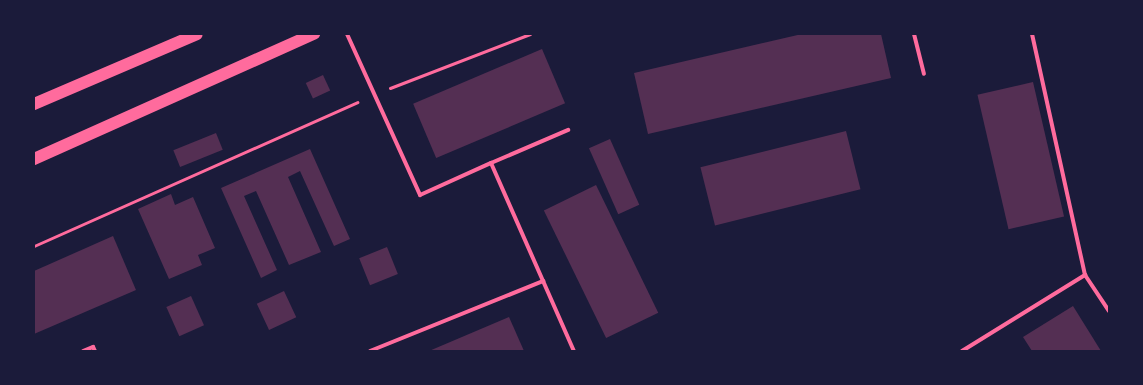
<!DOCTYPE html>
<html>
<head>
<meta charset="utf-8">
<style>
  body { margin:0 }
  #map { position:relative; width:1143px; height:385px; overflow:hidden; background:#1b1b3a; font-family:Manrope,sans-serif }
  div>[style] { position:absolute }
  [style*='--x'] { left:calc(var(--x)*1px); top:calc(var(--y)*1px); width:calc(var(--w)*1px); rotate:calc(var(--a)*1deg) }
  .building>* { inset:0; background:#542f53; transform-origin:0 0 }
  .path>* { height:3px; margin:-1.5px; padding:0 1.5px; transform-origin:1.5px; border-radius:1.5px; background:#ff6b9d }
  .service>* { height:4px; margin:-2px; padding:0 2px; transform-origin:2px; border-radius:2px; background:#ff6b9d }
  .primary>* { height:12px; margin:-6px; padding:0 6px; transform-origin:6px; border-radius:6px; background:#ff6b9d }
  span { translate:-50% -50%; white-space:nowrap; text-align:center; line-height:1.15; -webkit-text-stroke:4px #1b1b3a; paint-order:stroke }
  .frame { position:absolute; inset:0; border:35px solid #1b1b3a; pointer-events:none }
</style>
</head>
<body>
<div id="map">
  <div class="building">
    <div style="clip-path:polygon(802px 34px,881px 34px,891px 78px,648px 134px,634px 73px)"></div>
    <div style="left:542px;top:49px;width:59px;height:140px;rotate:67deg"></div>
    <div style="left:323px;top:75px;width:17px;height:19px;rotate:65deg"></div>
    <div style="left:1033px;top:82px;width:138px;height:57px;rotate:77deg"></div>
    <div style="left:846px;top:131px;width:60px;height:150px;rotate:76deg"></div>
    <div style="left:216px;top:133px;width:18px;height:46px;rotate:68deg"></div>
    <div style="left:610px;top:139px;width:72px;height:23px;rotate:66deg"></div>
    <div style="clip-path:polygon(310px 149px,350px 239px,334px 246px,300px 171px,288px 177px,321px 252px,289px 265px,256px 191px,244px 196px,277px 270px,261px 278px,221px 188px)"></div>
    <div style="left:596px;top:185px;width:142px;height:58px;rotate:64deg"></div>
    <div style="clip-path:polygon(171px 194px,175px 205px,193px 197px,215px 248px,198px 255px,202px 265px,169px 279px,138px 209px)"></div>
    <div style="clip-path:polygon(113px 236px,136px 290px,34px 334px,34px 271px)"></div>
    <div style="left:387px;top:247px;width:29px;height:30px;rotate:68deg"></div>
    <div style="left:284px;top:291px;width:29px;height:30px;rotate:65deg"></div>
    <div style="left:191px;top:296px;width:32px;height:27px;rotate:66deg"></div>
    <div style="clip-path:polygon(1073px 306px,1101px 351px,1032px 351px,1023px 337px)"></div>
    <div style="clip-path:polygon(509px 317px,524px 351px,429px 351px)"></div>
  </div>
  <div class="path">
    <div style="--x:390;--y:88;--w:150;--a:-21.1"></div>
    <div style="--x:34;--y:246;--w:354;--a:-24"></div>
  </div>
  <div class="service">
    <div style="--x:347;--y:34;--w:177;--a:65.6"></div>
    <div style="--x:420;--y:195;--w:78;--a:-24.3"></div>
    <div style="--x:491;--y:163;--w:206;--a:66.2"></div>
    <div style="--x:914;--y:34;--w:41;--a:76"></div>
    <div style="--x:1032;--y:34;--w:247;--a:77.6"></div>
    <div style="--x:1085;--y:275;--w:43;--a:56.3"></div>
    <div style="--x:491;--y:163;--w:84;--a:-23.2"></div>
    <div style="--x:83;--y:351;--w:11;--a:-22"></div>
    <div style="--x:93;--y:347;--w:4;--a:63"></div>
    <div style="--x:370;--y:351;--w:187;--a:-22"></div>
    <div style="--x:962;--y:351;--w:145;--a:-31.7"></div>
  </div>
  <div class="primary">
    <div style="--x:34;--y:104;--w:177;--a:-23.2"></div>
    <div style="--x:34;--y:159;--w:307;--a:-24.1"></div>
  </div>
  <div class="frame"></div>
</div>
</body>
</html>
